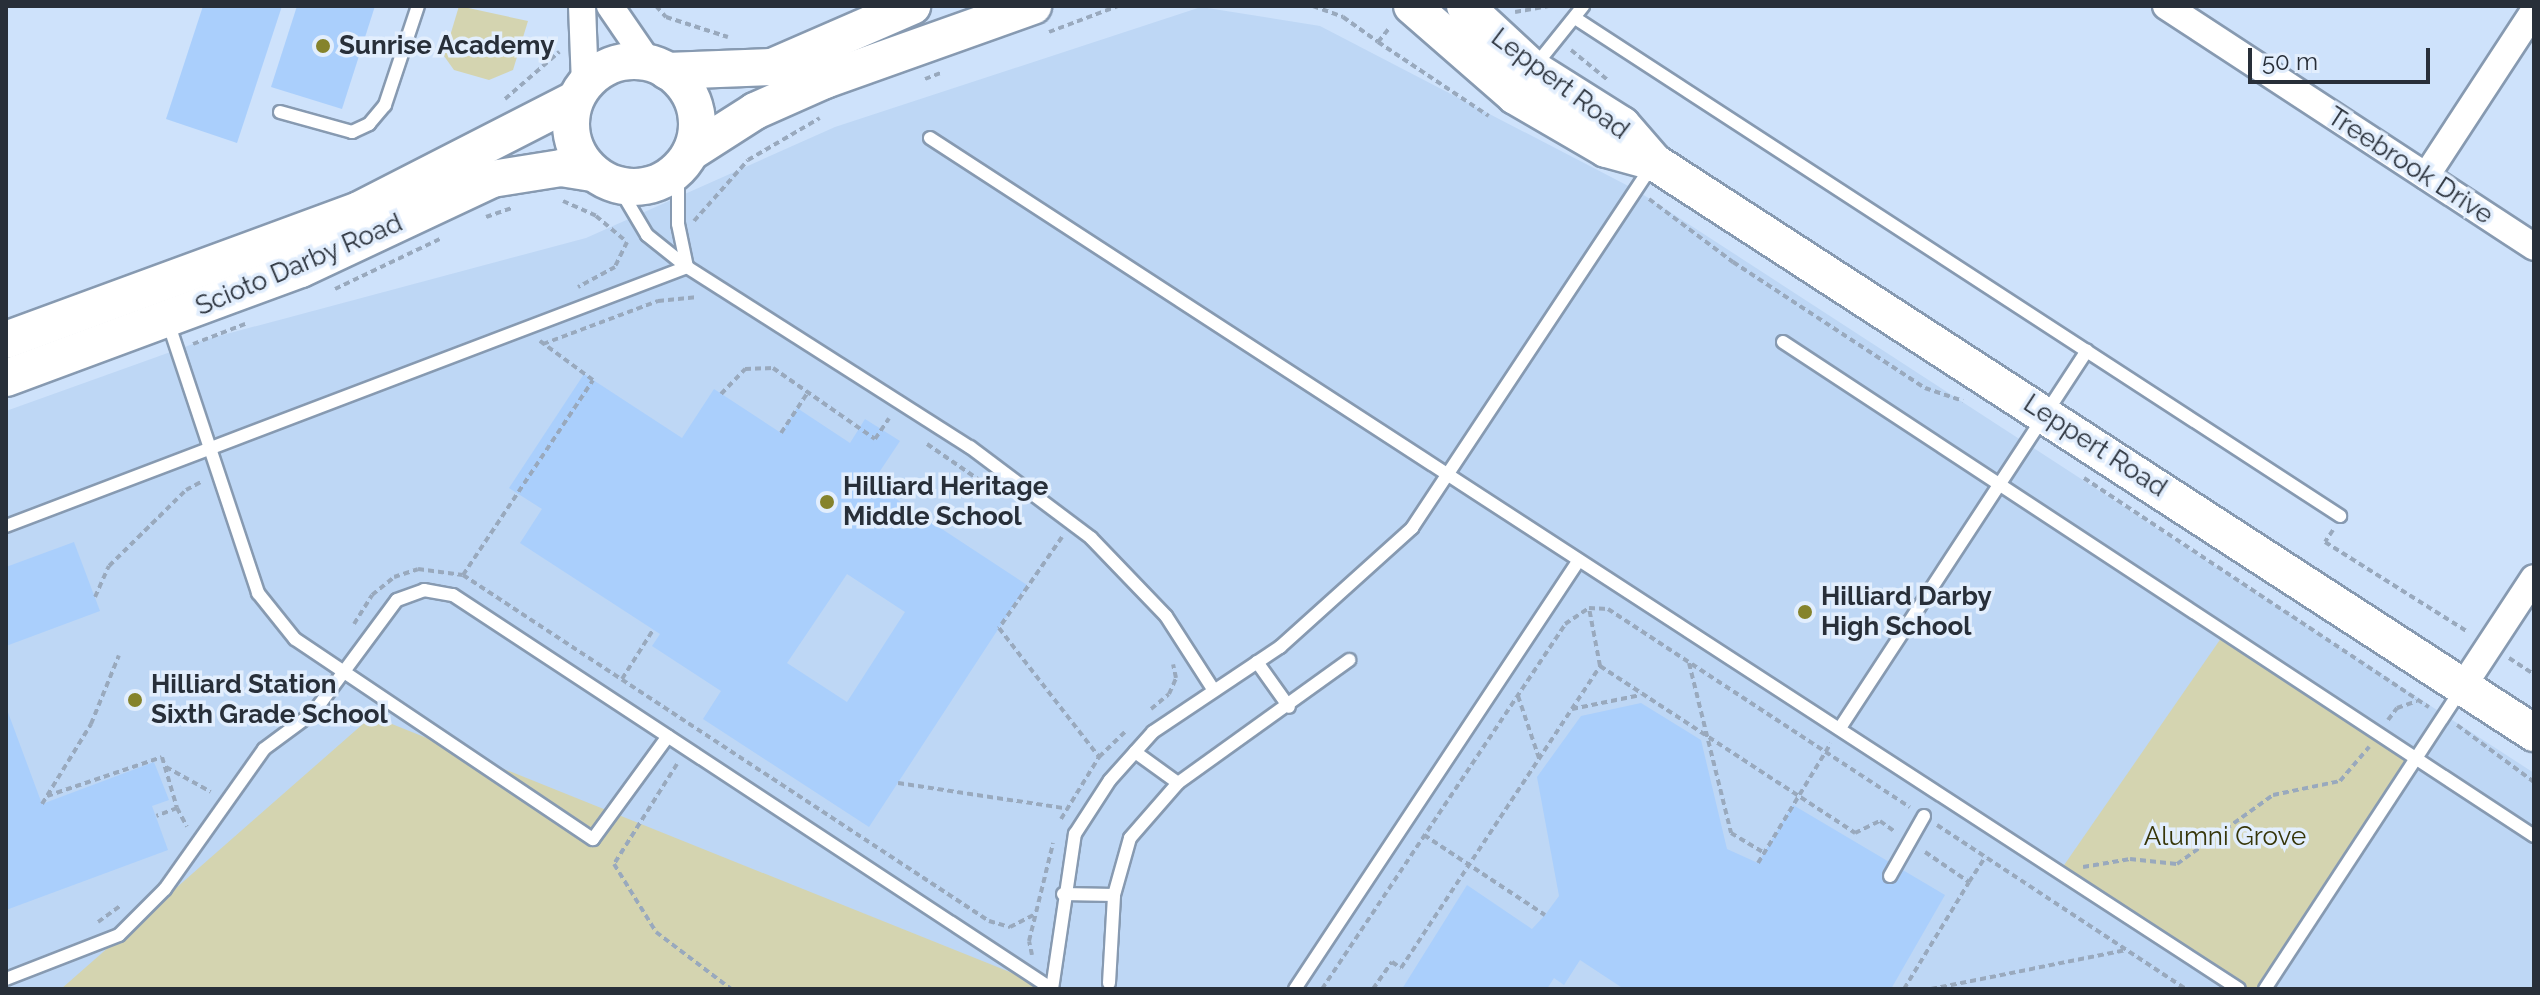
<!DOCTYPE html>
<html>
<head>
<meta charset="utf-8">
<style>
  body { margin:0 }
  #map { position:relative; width:2540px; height:995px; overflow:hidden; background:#cee2fb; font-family:Raleway,sans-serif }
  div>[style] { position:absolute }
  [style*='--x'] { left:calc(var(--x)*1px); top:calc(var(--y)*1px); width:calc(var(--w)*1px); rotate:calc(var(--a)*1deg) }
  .built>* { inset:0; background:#bed7f5 }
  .green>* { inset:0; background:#d4d4b0 }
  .building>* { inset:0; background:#aacffc }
  .path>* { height:4px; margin-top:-2px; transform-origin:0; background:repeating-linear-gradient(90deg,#99a9bd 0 6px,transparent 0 10px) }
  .roads { filter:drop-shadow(2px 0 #879ab1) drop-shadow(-2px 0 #879ab1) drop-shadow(0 2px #879ab1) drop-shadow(0 -2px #879ab1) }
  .service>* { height:12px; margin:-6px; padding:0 6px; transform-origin:6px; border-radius:6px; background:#fff }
  .minor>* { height:26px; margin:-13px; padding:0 13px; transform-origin:13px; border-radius:13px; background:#fff }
  .secondary>* { height:36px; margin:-18px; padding:0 18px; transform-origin:18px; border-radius:18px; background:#fff }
  .secondary>.ring { margin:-18px; padding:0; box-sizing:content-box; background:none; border:36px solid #fff; border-radius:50% }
  .dots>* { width:22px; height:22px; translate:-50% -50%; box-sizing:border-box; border:4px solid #e2eefd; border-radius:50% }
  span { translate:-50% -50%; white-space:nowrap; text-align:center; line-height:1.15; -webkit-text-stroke:7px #e2eefd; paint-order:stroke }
  .poi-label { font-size:26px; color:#282f39; font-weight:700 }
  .left { translate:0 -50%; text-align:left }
  .street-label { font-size:26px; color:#282f39 }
  .park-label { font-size:26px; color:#373609 }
  .frame { position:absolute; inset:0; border:8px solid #282f39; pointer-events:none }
  .scale { position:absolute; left:2248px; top:48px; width:182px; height:36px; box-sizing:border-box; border:4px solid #282f39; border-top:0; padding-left:10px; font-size:24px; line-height:28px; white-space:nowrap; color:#282f39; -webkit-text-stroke:6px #e2eefd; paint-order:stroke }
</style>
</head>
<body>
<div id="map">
  <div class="built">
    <div style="clip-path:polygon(1201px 7px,1320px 26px,1636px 190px,2534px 773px,2534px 989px,6px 989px,6px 411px,204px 340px,586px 238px,835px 127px)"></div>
  </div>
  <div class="green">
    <div style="clip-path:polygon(459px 6px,528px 21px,513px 70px,489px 80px,454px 70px,444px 56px)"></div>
    <div style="clip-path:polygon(2226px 631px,2416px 758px,2265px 989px,2239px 989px,2060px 871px)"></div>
    <div style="clip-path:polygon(372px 716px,1052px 989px,61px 989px)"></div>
  </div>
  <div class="building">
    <div style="clip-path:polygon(203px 6px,282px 6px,237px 143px,166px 119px)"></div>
    <div style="clip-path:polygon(297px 6px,375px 6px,342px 109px,271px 87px)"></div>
    <div style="clip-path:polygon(evenodd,584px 374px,682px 438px,714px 389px,781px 433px,797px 408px,850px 443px,865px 419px,900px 441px,872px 483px,1027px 585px,869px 827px,703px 719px,721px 691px,652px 646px,660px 634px,520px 543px,542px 509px,509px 488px,584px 374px,847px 574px,905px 612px,847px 702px,787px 663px,847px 574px)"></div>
    <div style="clip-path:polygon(74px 542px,100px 611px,6px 646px,6px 567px)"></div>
    <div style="clip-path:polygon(1641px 703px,1701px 740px,1727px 849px,1758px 863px,1793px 805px,1945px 895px,1891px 989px,1624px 989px,1580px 960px,1564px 985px,1554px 978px,1547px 989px,1402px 989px,1467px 885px,1532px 929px,1545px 915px,1559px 896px,1537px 777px,1581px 716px)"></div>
    <div style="clip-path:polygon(6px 707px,42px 804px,154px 762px,169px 800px,152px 806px,168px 850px,6px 910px)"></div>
  </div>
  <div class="path">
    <div style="--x:656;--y:6;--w:15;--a:48"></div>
    <div style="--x:666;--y:17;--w:65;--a:17.9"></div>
    <div style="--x:1313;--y:6;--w:32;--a:20"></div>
    <div style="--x:1343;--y:17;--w:43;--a:35.5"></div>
    <div style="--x:1378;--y:42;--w:19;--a:-51"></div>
    <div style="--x:1515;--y:12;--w:34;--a:-10"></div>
    <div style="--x:1049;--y:32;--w:74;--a:-20.6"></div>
    <div style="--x:1378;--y:42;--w:133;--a:33.7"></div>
    <div style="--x:1571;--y:50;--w:49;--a:39.2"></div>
    <div style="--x:925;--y:79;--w:19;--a:-21"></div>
    <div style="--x:505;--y:99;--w:72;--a:-41"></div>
    <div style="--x:1649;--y:199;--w:105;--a:36.9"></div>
    <div style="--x:1733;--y:262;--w:230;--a:33.3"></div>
    <div style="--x:1925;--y:388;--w:40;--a:18.9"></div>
    <div style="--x:563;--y:201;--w:36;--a:24"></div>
    <div style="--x:596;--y:216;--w:40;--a:40"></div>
    <div style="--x:627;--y:242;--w:28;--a:116"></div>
    <div style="--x:615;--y:267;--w:42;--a:151.6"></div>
    <div style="--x:486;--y:217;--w:28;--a:-19"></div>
    <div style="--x:694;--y:221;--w:81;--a:-48.5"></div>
    <div style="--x:748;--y:160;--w:83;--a:-30.3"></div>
    <div style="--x:335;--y:289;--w:119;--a:-25.5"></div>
    <div style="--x:193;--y:344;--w:56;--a:-21"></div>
    <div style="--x:543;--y:344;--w:123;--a:-20.5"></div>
    <div style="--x:658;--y:301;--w:40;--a:-5.7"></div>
    <div style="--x:721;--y:394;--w:35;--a:-46"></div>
    <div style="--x:745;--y:369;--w:28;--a:-2"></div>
    <div style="--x:773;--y:368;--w:124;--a:34.8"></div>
    <div style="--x:875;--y:439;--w:25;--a:-56"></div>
    <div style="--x:781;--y:433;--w:49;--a:-56.6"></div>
    <div style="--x:927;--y:444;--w:70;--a:34.6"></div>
    <div style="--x:2084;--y:478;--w:414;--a:33.6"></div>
    <div style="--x:2333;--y:530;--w:14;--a:124"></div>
    <div style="--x:2325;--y:542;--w:169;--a:32.2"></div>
    <div style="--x:1062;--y:537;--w:111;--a:124.7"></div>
    <div style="--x:999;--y:628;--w:163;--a:52.2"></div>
    <div style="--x:463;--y:575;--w:630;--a:33.34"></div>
    <div style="--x:989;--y:921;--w:22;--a:16"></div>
    <div style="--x:1010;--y:927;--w:29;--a:-27"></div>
    <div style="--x:95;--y:597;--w:34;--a:-66"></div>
    <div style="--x:109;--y:566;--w:108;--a:-44.6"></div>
    <div style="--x:186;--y:490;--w:19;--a:-28"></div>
    <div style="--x:354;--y:624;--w:34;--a:-58"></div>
    <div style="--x:372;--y:595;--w:28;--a:-39"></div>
    <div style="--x:394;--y:577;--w:25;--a:-18"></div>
    <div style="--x:418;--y:569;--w:45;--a:7.6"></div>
    <div style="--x:463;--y:575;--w:234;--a:-56.3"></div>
    <div style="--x:593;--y:380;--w:66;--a:-143.7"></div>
    <div style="--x:2509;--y:658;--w:30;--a:33"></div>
    <div style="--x:1689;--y:663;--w:175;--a:76.1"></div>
    <div style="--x:1731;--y:833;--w:39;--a:31"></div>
    <div style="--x:1600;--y:666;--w:305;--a:33.2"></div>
    <div style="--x:1855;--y:833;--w:28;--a:-26"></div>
    <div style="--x:1880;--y:821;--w:17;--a:36"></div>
    <div style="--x:622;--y:679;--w:58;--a:-57.7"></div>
    <div style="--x:1518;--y:696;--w:65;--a:71.3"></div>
    <div style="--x:1151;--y:709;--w:23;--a:-40"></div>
    <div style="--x:1169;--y:694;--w:17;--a:-66"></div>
    <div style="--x:1176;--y:678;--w:14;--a:-102"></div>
    <div style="--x:1572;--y:709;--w:70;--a:-11.5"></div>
    <div style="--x:2388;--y:720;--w:15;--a:-53"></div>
    <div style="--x:2397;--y:708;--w:21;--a:-19"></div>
    <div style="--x:2457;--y:725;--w:96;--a:36.5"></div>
    <div style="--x:677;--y:764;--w:118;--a:122.2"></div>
    <div style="--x:614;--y:864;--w:80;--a:58.3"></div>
    <div style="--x:656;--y:932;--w:94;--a:37.2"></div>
    <div style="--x:166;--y:767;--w:51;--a:29.1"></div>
    <div style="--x:898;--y:783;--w:168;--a:8.6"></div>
    <div style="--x:47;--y:796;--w:121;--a:-18.7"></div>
    <div style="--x:162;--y:757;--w:53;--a:73.6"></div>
    <div style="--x:177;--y:808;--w:22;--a:159"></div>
    <div style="--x:42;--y:804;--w:94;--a:-58.5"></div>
    <div style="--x:91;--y:724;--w:74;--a:-67.9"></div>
    <div style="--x:177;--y:808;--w:21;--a:62"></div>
    <div style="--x:1061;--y:819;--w:73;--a:-58.5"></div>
    <div style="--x:1099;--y:757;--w:37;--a:-44"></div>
    <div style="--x:1937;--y:825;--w:298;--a:33.4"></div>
    <div style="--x:1424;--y:835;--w:145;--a:33.5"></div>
    <div style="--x:1925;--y:852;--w:53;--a:34.3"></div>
    <div style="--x:1969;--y:882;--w:30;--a:-57"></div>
    <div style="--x:1758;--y:863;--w:140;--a:-58.7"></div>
    <div style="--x:2083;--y:867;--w:48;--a:-9.7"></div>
    <div style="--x:2130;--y:859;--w:47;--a:6.1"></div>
    <div style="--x:2177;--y:864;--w:118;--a:-35.7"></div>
    <div style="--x:2273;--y:795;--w:68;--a:-11.8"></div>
    <div style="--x:2340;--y:781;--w:45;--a:-49.5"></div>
    <div style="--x:98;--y:922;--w:27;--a:-36"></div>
    <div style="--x:1032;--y:955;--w:14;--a:-102"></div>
    <div style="--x:1029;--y:941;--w:101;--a:-76.2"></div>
    <div style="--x:1322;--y:989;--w:438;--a:-56.3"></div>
    <div style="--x:1565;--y:624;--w:29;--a:-34"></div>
    <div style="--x:1589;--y:608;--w:19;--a:3"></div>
    <div style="--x:1608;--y:609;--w:361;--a:33.3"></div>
    <div style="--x:1373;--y:989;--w:33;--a:-55"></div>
    <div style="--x:1392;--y:962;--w:11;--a:34"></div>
    <div style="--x:1401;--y:968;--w:362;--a:-56.6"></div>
    <div style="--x:1600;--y:666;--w:59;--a:-100.7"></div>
    <div style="--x:1904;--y:989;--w:125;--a:-58.7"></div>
    <div style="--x:1931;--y:989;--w:199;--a:-11.3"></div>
  </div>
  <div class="roads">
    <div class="service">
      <div style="--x:1575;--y:18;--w:913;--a:33.06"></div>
      <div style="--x:1535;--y:66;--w:77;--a:-51.3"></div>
      <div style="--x:280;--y:112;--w:75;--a:15.5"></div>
      <div style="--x:352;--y:132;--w:19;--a:-25"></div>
      <div style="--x:369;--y:124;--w:25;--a:-50"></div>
      <div style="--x:385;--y:105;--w:104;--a:-71.6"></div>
      <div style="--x:930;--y:138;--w:1561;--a:33.03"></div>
      <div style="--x:678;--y:170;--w:54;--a:90"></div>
      <div style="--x:678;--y:224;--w:44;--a:78.2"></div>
      <div style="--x:618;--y:186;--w:57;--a:59.4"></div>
      <div style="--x:647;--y:235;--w:51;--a:38.7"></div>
      <div style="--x:687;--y:267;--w:335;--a:32.5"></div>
      <div style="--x:970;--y:447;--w:151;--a:36.9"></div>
      <div style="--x:1091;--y:538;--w:108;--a:46.1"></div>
      <div style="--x:1166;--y:616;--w:87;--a:57.2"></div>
      <div style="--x:168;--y:322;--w:286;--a:71.6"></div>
      <div style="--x:258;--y:593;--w:59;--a:51.2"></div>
      <div style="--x:295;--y:639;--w:359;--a:33.9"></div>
      <div style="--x:593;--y:839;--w:127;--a:-53.9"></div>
      <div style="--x:1783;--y:342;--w:899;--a:33.34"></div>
      <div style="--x:6;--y:526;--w:729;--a:-20.82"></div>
      <div style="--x:1257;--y:662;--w:55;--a:54.6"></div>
      <div style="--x:1840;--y:728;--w:451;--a:-56.8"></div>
      <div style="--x:1135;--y:752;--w:53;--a:35.8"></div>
      <div style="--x:1890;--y:876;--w:69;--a:-60.5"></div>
      <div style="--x:1063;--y:894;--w:51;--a:1.1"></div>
      <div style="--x:6;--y:979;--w:121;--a:-21.3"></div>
      <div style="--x:119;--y:935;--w:65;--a:-45"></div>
      <div style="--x:165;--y:889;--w:171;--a:-54.7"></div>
      <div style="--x:264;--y:749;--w:62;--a:-36.5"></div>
      <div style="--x:314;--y:712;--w:139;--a:-53.5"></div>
      <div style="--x:397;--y:600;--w:29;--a:-20"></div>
      <div style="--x:424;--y:590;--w:29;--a:10"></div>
      <div style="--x:453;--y:595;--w:717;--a:33.34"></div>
      <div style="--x:1109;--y:983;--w:88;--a:-86.7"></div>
      <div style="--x:1114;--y:895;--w:59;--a:-74.3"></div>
      <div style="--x:1130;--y:838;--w:73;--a:-48.9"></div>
      <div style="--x:1178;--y:783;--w:211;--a:-35.7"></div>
      <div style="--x:1052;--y:989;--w:157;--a:-81.6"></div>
      <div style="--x:1075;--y:834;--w:64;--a:-57.1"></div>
      <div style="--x:1110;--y:780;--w:64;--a:-48.1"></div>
      <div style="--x:1153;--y:732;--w:153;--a:-33.8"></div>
      <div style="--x:1280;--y:647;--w:178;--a:-42"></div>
      <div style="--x:1412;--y:528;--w:437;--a:-56.5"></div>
      <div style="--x:1295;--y:989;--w:514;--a:-56.5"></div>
      <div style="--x:2265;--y:989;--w:358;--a:-56.8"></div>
    </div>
    <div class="minor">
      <div style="--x:582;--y:6;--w:77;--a:87.8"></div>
      <div style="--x:610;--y:6;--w:69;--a:55.6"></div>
      <div style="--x:2166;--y:6;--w:440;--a:33.2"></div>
      <div style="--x:2426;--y:176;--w:197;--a:-56.8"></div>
      <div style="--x:2463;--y:686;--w:129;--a:-56.7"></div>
    </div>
    <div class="secondary">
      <div style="--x:1412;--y:6;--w:137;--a:41.1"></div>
      <div style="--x:1515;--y:96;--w:105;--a:30.2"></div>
      <div style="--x:1606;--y:149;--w:50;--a:15.2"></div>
      <div style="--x:1465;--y:6;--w:93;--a:42.8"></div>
      <div style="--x:1533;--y:69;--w:105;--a:32.2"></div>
      <div style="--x:1622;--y:125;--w:49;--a:49.1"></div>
      <div style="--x:1654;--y:162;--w:1049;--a:32.98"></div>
      <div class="ring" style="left:571px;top:61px;width:90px;height:90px"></div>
      <div style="--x:667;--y:71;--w:105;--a:-2.2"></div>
      <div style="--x:772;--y:67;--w:153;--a:-23.5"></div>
      <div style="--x:691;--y:152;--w:76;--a:-32.6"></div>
      <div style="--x:755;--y:111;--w:77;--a:-23.9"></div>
      <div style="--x:825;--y:80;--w:221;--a:-19.6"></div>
      <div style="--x:6;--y:340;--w:376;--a:-20.2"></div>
      <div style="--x:359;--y:210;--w:242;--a:-27.1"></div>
      <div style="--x:6;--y:378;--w:314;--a:-20.3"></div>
      <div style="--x:301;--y:269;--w:211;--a:-25.2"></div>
      <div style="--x:492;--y:179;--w:70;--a:-9.1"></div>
      <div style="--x:561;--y:168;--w:33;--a:9"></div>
    </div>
  </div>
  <div class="dots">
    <div style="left:323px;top:46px;background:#85832c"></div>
    <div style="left:827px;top:502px;background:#85832c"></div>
    <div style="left:1805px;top:612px;background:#85832c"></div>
    <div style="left:135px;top:700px;background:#85832c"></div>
  </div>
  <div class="poi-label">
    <span class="left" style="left:339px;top:46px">Sunrise Academy</span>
    <span class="left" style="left:843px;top:502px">Hilliard Heritage<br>Middle School</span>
    <span class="left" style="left:1821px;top:612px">Hilliard Darby<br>High School</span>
    <span class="left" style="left:151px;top:700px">Hilliard Station<br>Sixth Grade School</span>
  </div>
  <div class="street-label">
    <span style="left:1560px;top:84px;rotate:37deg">Leppert Road</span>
    <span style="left:2410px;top:166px;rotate:33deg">Treebrook Drive</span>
    <span style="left:299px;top:265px;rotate:-23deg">Scioto Darby Road</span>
    <span style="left:2095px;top:446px;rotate:33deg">Leppert Road</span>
  </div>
  <div class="park-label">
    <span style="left:2225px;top:837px">Alumni Grove</span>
  </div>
  <div class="frame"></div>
  <div class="scale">50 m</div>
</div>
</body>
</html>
